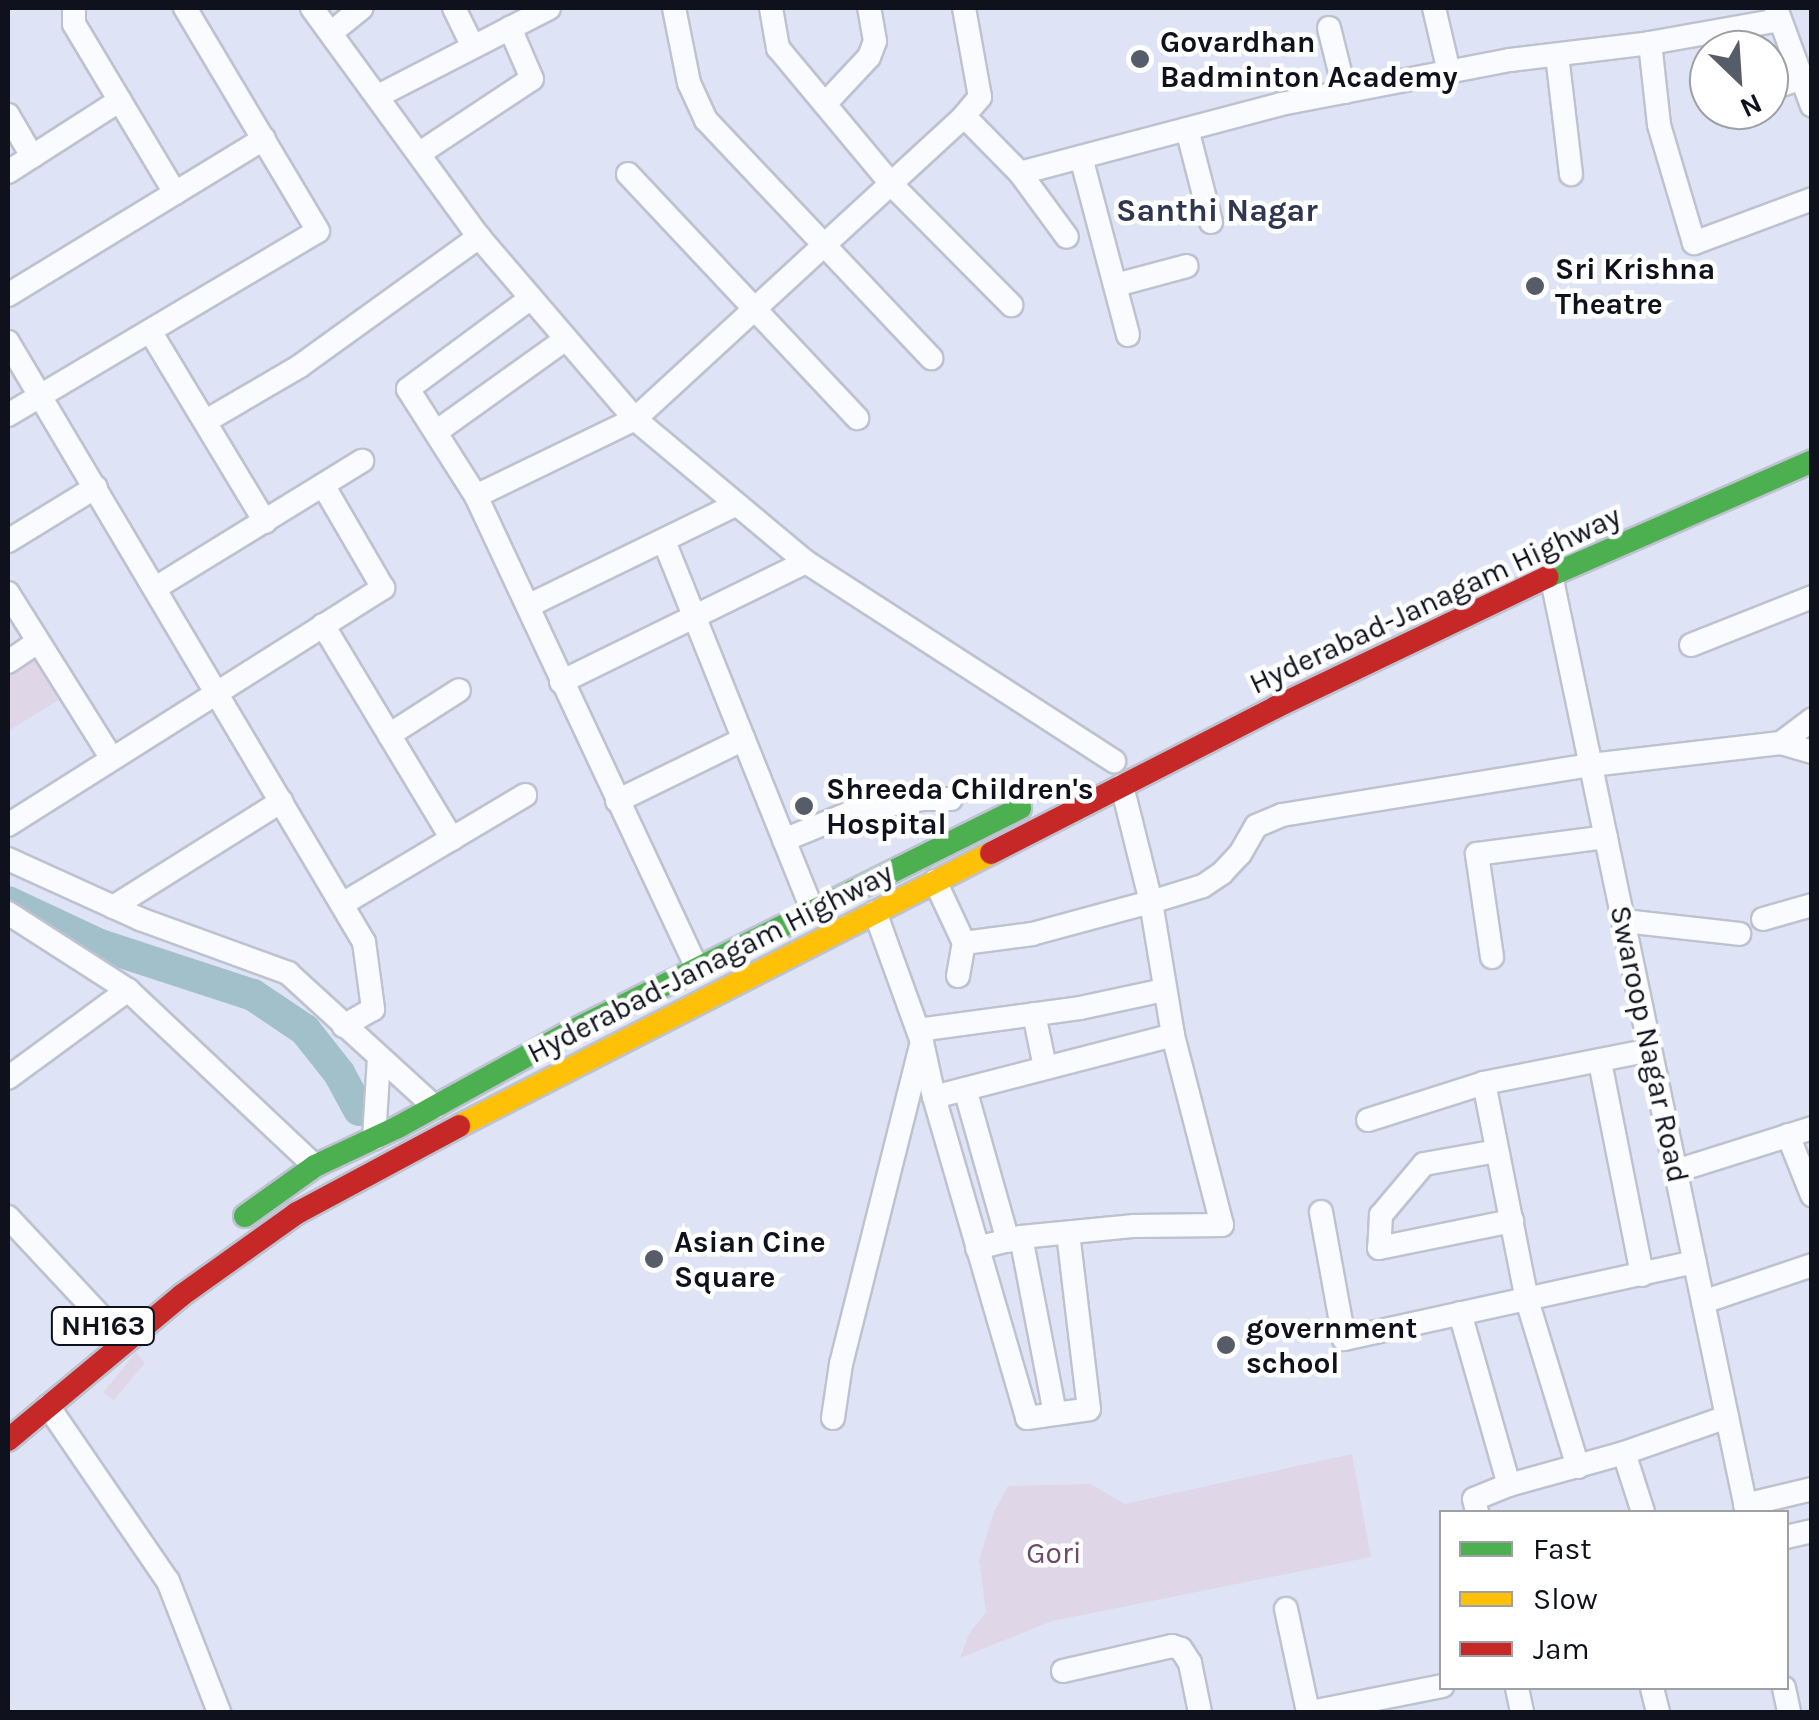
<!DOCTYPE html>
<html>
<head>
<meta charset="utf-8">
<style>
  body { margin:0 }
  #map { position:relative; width:1819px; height:1720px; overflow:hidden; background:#dee4f5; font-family:Karla,sans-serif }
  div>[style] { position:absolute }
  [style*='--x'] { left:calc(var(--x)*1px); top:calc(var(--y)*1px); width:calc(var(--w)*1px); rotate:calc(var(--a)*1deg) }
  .green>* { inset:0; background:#dfd6e8 }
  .river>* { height:32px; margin:-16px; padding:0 16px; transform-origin:16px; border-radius:16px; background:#a1c0ca }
  .roads { filter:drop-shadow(2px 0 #bec2d0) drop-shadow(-2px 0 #bec2d0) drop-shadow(0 2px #bec2d0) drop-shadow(0 -2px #bec2d0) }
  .street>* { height:22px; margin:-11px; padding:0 11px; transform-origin:11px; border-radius:11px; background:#fafbfe }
  .fast>* { height:22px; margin:-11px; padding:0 11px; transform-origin:11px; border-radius:11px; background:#4caf50 }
  .slow>* { height:22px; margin:-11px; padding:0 11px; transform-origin:11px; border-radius:11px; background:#ffc107 }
  .jam>* { height:22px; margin:-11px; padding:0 11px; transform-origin:11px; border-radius:11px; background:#c62828 }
  .dots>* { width:28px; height:28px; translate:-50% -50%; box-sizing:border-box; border:5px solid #fff; border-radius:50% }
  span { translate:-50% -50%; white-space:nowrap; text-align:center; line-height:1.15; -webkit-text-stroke:9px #fff; paint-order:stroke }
  .shield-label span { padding:2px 8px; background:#fff; border:2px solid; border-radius:8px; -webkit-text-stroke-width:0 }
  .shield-label { font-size:28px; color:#0f121d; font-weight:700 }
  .poi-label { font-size:30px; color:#0f121d; font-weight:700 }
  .left { translate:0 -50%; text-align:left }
  .street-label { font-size:30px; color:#0f121d }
  .park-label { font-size:30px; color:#6f486c }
  .neighbourhood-label { font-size:32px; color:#2f3750; font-weight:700 }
  .frame { position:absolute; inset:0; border:10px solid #0f121d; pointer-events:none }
  .legend { position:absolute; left:1439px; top:1510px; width:350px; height:180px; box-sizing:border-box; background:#fff; border:2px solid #9fa0a5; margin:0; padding:12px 18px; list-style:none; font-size:30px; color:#0f121d }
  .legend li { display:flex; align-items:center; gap:20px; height:50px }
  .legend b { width:50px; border:2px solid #9fa0a5 }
  .north { position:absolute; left:1689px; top:30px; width:100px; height:100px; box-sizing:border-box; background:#fff; border:2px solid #9fa0a5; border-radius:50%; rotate:155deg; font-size:28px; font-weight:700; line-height:40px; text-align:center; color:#0f121d }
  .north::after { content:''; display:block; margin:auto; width:35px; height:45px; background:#575c69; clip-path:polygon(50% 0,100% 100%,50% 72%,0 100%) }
</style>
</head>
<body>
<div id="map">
  <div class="green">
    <div style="clip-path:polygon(38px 658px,62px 698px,8px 731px,8px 676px)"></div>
    <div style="clip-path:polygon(136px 1352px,145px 1363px,114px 1400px,103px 1393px)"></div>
    <div style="clip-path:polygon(1352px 1454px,1371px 1557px,1052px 1621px,960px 1658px,969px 1634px,986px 1612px,979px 1560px,994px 1512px,1008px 1486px,1090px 1484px,1125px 1504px)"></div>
  </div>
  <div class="river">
    <div style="--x:8;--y:902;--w:102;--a:25.1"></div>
    <div style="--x:100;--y:945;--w:161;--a:18.1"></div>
    <div style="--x:253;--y:995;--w:63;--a:33.9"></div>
    <div style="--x:305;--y:1030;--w:55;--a:51.7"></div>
    <div style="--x:339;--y:1073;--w:42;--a:61.6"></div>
  </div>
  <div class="roads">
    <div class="street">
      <div style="--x:74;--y:8;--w:16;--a:90"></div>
      <div style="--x:74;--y:24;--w:197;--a:59.1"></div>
      <div style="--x:312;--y:8;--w:283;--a:53.9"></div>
      <div style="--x:479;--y:237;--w:240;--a:49.4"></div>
      <div style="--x:635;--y:419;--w:223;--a:39.9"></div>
      <div style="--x:806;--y:562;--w:367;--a:32.9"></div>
      <div style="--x:454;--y:8;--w:43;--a:64"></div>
      <div style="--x:674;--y:8;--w:76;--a:78.7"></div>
      <div style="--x:689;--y:83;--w:41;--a:65.3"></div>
      <div style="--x:706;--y:120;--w:328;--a:46.6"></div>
      <div style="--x:771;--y:8;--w:41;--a:80.1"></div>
      <div style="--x:778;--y:48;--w:180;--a:50.2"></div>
      <div style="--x:893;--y:186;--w:168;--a:45.2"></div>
      <div style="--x:1434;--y:8;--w:66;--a:76.8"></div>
      <div style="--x:1776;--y:8;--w:104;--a:69.8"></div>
      <div style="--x:1329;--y:28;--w:66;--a:76"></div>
      <div style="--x:332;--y:32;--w:38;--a:-39"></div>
      <div style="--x:1650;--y:43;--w:82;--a:83.7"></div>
      <div style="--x:1659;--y:125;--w:123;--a:73.5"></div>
      <div style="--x:1694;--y:243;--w:126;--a:-20.4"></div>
      <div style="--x:1557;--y:55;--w:120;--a:83.3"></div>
      <div style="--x:1769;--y:89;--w:45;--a:-18"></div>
      <div style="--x:380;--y:95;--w:190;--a:-27.2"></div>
      <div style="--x:825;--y:104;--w:64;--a:-46.9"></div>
      <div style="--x:869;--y:57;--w:17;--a:-69"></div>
      <div style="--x:875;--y:41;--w:34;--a:-100"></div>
      <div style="--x:8;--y:115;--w:48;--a:59.7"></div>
      <div style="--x:964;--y:116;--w:80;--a:45.5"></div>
      <div style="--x:1020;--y:173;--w:270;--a:-14.8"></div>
      <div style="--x:1281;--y:104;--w:233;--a:-10.9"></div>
      <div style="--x:1510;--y:60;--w:141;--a:-6.9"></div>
      <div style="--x:1650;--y:43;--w:131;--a:-10.1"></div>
      <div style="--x:1187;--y:129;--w:96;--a:75.5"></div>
      <div style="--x:420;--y:153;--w:134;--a:-33.5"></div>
      <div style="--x:532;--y:79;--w:56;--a:-113.3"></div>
      <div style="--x:1081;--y:157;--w:184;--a:75.2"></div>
      <div style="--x:8;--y:172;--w:133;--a:-32.7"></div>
      <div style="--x:1020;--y:173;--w:79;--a:53.7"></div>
      <div style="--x:628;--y:174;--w:335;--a:46.8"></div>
      <div style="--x:1116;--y:285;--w:73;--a:-15"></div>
      <div style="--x:8;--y:295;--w:300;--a:-31.4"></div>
      <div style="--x:531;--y:298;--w:153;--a:143.5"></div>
      <div style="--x:408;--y:389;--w:127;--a:57.6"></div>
      <div style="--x:476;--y:496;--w:521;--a:64.91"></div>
      <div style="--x:150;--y:331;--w:223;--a:58.9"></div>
      <div style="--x:8;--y:342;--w:698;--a:59.32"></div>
      <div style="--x:364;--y:942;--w:68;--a:82.3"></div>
      <div style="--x:373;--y:1009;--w:34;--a:150"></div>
      <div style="--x:8;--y:415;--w:360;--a:-30.7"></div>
      <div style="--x:318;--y:231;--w:260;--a:-120.8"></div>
      <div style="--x:206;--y:421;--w:109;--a:-30.3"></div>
      <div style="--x:300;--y:366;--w:221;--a:-35.8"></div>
      <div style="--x:436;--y:432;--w:160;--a:-35.6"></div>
      <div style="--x:476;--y:496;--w:177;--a:-25.8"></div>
      <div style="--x:635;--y:419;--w:447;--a:-42.6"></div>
      <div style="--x:964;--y:116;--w:25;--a:-50"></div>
      <div style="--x:980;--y:97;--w:90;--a:-100.2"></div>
      <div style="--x:8;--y:541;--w:103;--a:-31.5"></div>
      <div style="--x:664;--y:541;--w:398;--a:68.1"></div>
      <div style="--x:1551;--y:575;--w:957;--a:78.19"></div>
      <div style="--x:157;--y:587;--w:241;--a:-31.6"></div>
      <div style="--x:8;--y:593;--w:194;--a:57.9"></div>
      <div style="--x:530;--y:605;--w:228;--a:-26"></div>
      <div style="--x:323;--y:625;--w:250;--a:58.9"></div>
      <div style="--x:1691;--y:645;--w:130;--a:-21.6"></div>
      <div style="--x:8;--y:662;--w:36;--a:-34"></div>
      <div style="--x:561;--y:682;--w:273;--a:-26.1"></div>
      <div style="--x:389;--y:735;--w:83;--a:-32.7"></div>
      <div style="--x:1781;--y:743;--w:39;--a:-37"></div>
      <div style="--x:617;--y:801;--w:141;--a:-26"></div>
      <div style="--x:8;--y:825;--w:444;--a:-32.3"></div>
      <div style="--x:383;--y:588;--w:119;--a:-120.2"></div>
      <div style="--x:784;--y:840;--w:74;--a:-22.4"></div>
      <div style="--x:852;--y:812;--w:71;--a:-10.5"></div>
      <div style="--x:922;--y:799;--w:29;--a:0"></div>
      <div style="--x:8;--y:859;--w:145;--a:24.4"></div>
      <div style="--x:140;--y:919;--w:158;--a:20"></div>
      <div style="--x:288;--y:973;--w:199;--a:42.4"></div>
      <div style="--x:935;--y:881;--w:68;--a:64.9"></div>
      <div style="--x:344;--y:903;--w:211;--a:-30.8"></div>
      <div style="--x:113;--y:907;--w:199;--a:-32.1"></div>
      <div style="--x:875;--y:912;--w:138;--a:70.1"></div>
      <div style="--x:922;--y:1042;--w:56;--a:77.7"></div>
      <div style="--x:934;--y:1097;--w:334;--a:73.8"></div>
      <div style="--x:1027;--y:1418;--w:28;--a:-8"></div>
      <div style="--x:8;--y:913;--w:143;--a:32.7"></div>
      <div style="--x:128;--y:990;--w:257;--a:43.3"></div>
      <div style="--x:1763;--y:919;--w:51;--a:-15.9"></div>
      <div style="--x:1624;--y:921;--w:116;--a:6.4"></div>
      <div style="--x:1492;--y:957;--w:104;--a:-98.3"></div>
      <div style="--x:1477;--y:854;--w:130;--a:-7.5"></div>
      <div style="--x:958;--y:976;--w:34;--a:-80"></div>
      <div style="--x:964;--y:943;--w:69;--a:-7.5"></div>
      <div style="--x:1032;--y:934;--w:123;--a:-15.1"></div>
      <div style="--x:1151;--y:902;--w:120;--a:-104"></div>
      <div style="--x:1034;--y:1014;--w:54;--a:78.3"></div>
      <div style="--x:918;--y:1030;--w:163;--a:-7.7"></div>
      <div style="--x:1080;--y:1008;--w:86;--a:-12.1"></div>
      <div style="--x:1600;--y:1062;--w:217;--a:78.8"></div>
      <div style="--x:8;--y:1078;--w:149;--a:-36.3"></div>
      <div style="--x:965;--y:1089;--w:158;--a:74.2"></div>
      <div style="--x:934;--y:1097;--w:247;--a:-14.5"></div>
      <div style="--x:1368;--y:1120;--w:122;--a:-17.7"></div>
      <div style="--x:1788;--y:1135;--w:65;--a:68.2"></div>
      <div style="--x:374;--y:1139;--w:82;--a:-86.5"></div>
      <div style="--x:1497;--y:1151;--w:74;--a:169.9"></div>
      <div style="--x:1424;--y:1164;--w:67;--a:130.1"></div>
      <div style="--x:1381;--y:1215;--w:33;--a:93"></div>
      <div style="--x:1379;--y:1248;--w:136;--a:-11.5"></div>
      <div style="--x:1676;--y:1171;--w:143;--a:-17.5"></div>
      <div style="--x:1321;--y:1212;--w:129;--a:79.7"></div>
      <div style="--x:1344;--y:1339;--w:359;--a:-12.4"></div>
      <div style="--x:8;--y:1217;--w:145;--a:47"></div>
      <div style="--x:1021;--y:1237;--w:180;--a:79.1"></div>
      <div style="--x:1055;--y:1414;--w:34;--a:-8"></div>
      <div style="--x:1089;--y:1409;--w:176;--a:-96.8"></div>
      <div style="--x:977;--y:1248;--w:45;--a:-14"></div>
      <div style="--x:1021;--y:1237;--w:114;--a:-5.6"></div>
      <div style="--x:1134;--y:1226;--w:88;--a:-0.7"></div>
      <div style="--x:1222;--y:1225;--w:196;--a:-104.5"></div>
      <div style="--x:1173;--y:1035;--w:135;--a:-99.4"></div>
      <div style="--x:1151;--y:902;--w:54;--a:-17.1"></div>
      <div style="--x:1203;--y:886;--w:23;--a:-34"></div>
      <div style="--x:1222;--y:873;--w:26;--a:-47"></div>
      <div style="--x:1240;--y:854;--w:32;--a:-60"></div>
      <div style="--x:1256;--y:826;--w:28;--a:-23"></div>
      <div style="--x:1282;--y:815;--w:313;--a:-9.2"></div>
      <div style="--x:1591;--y:765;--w:191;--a:-6.6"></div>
      <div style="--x:1781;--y:743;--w:32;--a:16"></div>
      <div style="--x:1703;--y:1302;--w:115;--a:-18.7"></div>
      <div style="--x:1460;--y:1313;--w:179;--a:74.1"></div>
      <div style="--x:48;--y:1406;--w:212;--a:55.6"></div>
      <div style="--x:168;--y:1581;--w:141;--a:68.7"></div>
      <div style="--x:833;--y:1418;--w:55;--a:-81.6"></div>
      <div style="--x:841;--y:1364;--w:329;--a:-75.9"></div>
      <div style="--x:1624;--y:1453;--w:62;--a:72.1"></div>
      <div style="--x:1578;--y:1467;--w:175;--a:-107"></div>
      <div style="--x:1527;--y:1300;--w:221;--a:-101.2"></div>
      <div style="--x:1484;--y:1083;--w:169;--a:-11.2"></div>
      <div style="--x:1745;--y:1505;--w:69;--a:-13.4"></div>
      <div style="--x:1477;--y:1512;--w:13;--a:-103"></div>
      <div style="--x:1474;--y:1499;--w:38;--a:-22"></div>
      <div style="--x:1509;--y:1485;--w:119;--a:-15.5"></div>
      <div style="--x:1624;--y:1453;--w:109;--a:-19.3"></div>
      <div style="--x:1786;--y:1537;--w:27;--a:-13"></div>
      <div style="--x:1286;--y:1609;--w:105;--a:77.9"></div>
      <div style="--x:1063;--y:1671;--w:112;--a:-12.9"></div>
      <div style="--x:1172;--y:1646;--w:9;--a:18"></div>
      <div style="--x:1181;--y:1649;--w:17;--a:57"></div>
      <div style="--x:1190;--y:1663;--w:50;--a:78.5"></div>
      <div style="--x:1517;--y:1688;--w:25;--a:78"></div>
      <div style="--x:1652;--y:1688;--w:25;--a:76"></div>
      <div style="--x:1784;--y:1688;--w:25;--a:78"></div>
      <div style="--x:1311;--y:1712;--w:134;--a:-11.2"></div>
    </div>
    <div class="fast">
      <div style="--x:1547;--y:577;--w:289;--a:-23.6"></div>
      <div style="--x:245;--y:1216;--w:86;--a:-35.5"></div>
      <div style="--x:315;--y:1166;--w:92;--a:-25.2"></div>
      <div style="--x:398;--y:1127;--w:194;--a:-28.9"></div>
      <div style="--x:568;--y:1033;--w:505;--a:-26.46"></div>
    </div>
    <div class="slow">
      <div style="--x:459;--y:1126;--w:598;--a:-27.16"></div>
    </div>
    <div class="jam">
      <div style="--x:991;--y:853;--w:320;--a:-27.1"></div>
      <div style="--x:1276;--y:707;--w:301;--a:-25.6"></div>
      <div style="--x:8;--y:1440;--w:226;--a:-39.8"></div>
      <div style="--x:182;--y:1295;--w:141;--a:-35.5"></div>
      <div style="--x:297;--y:1213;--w:184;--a:-28.2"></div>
    </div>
  </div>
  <div class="dots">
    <div style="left:1140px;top:59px;background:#575c69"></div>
    <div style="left:1535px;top:286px;background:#575c69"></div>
    <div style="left:804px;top:806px;background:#575c69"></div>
    <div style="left:654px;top:1259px;background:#575c69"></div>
    <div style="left:1226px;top:1345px;background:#575c69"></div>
  </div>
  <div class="shield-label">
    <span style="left:103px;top:1326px">NH163</span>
  </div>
  <div class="poi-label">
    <span class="left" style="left:1160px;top:59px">Govardhan<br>Badminton Academy</span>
    <span class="left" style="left:1555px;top:286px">Sri Krishna<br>Theatre</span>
    <span class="left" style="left:826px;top:806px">Shreeda Children's<br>Hospital</span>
    <span class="left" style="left:674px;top:1259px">Asian Cine<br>Square</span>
    <span class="left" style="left:1246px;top:1345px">government<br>school</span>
  </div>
  <div class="street-label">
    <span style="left:1435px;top:600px;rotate:-25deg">Hyderabad-Janagam Highway</span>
    <span style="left:710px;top:963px;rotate:-27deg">Hyderabad-Janagam Highway</span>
    <span style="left:1649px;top:1044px;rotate:78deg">Swaroop Nagar Road</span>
  </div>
  <div class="park-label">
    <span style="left:1054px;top:1553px">Gori</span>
  </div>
  <div class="neighbourhood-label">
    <span style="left:1217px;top:211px">Santhi Nagar</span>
  </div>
  <div class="frame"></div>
  <ul class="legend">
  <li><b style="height:12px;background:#4caf50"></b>Fast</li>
  <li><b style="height:12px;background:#ffc107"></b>Slow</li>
  <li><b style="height:12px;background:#c62828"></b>Jam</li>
  </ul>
  <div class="north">N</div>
</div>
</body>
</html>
